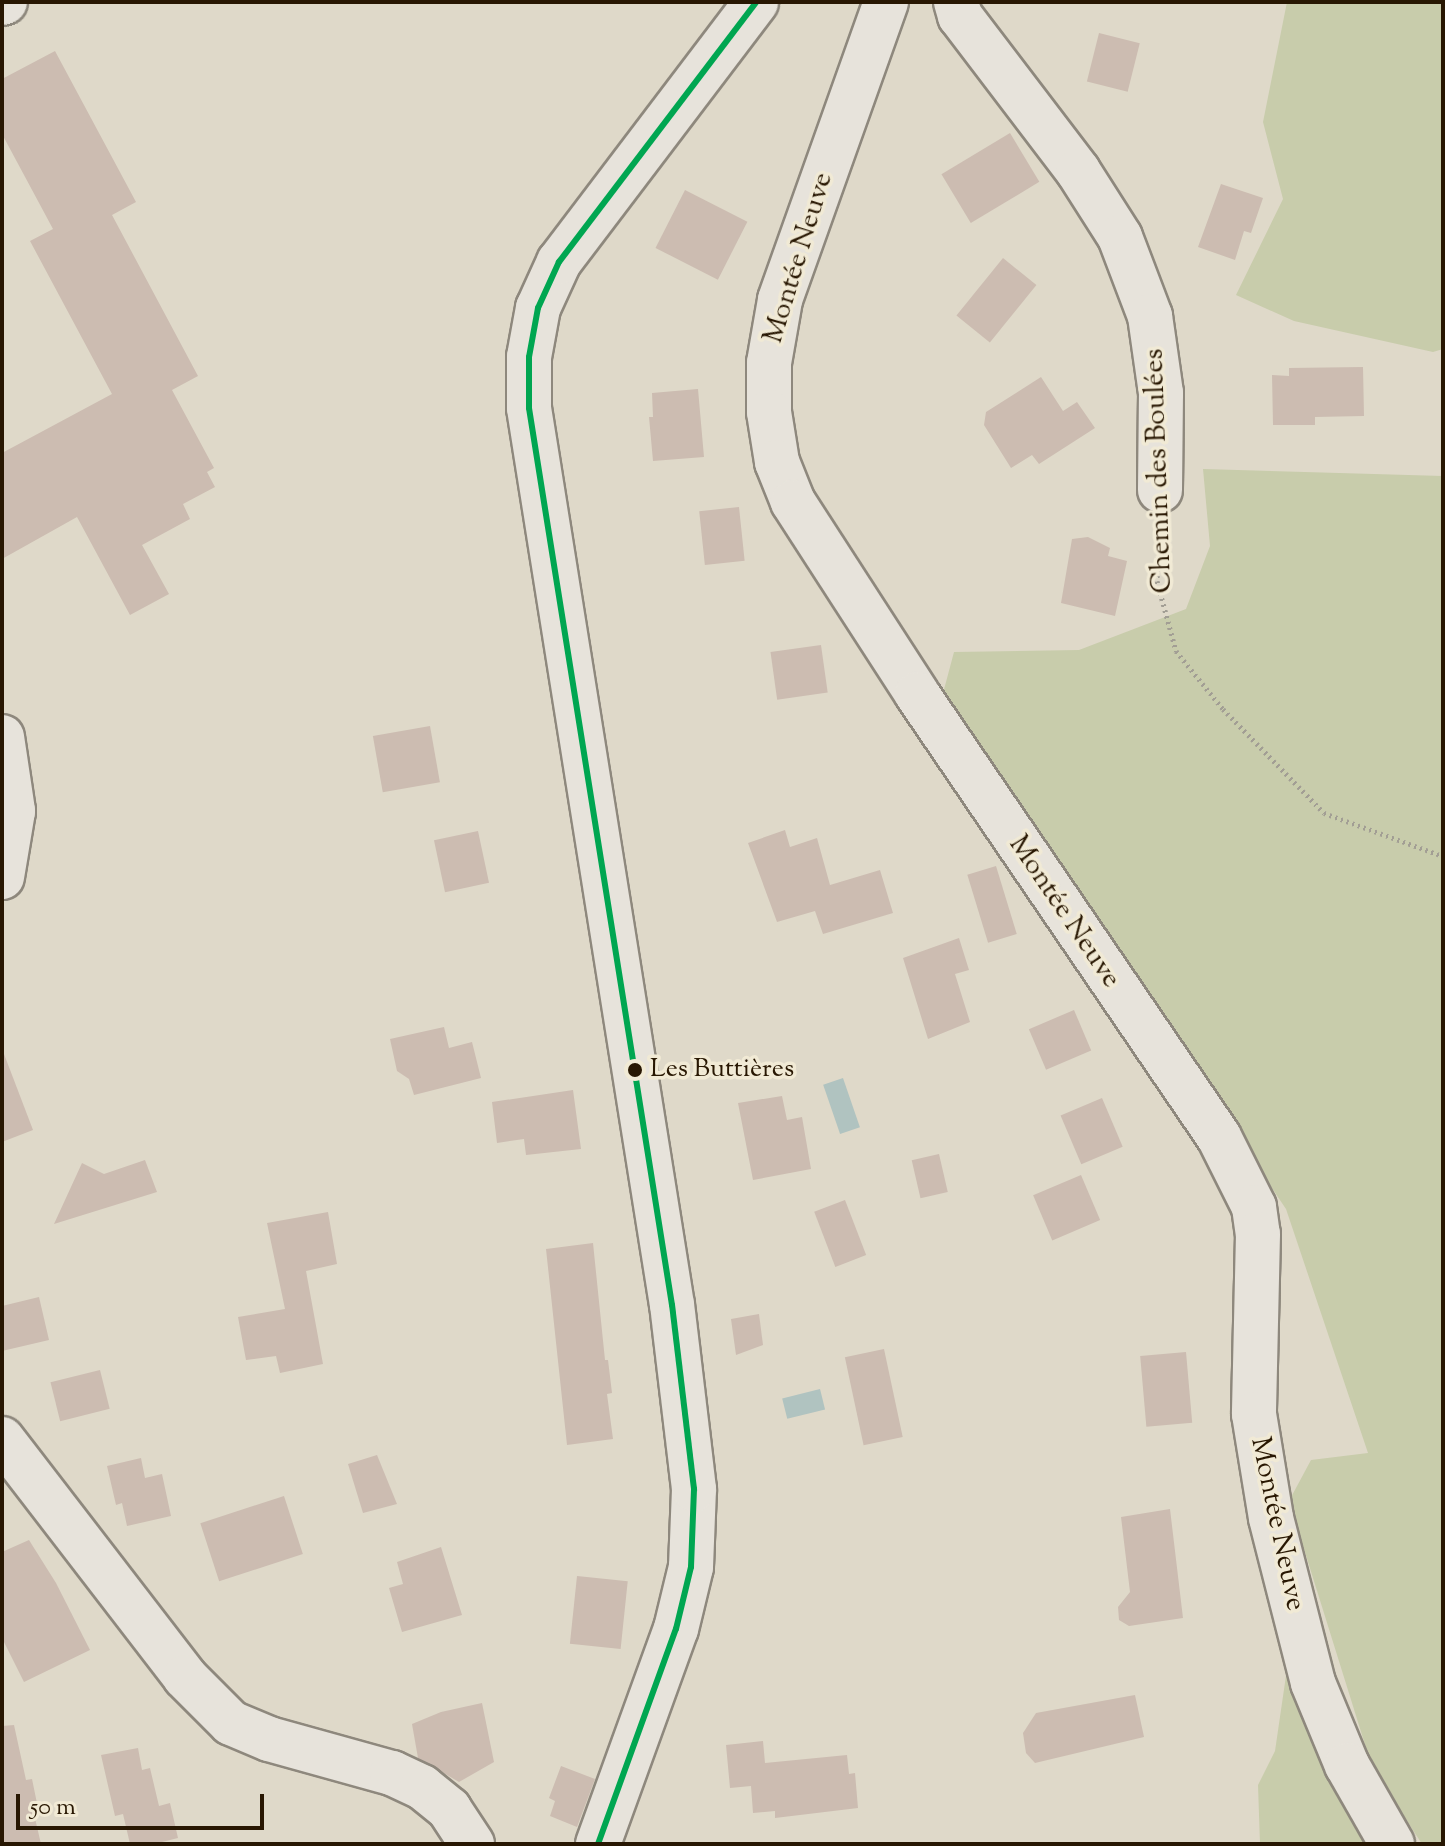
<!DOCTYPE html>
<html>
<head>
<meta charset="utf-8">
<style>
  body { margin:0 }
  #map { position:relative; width:1445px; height:1846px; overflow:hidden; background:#dfd9c9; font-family:"Sorts Mill Goudy",serif }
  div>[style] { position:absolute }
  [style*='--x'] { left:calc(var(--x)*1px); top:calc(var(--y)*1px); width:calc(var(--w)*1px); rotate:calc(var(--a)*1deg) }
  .green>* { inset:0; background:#c8ccab }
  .water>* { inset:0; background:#b0c3c0; transform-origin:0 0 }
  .building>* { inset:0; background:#ccbcb1; transform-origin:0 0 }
  .path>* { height:5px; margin-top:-2.5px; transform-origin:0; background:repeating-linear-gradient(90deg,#a29e94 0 2px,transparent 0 6px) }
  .roads { filter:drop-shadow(2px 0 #8e887d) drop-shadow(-2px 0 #8e887d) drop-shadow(0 2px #8e887d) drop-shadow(0 -2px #8e887d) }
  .minor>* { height:44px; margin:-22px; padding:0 22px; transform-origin:22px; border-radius:22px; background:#e7e3db }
  .bus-1>* { height:6px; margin:-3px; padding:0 3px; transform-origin:3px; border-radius:3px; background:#00a651 }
  .dots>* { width:22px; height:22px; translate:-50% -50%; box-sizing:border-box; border:4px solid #f1ead5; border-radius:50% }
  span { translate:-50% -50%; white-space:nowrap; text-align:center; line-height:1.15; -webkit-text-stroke:7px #f1ead5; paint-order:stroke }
  .bus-label { font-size:26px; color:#281702 }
  .left { translate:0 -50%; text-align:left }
  .street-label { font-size:28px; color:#281702 }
  .frame { position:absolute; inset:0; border:4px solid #281702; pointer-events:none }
  .scale { position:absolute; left:16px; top:1794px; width:248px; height:36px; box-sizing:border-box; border:4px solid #281702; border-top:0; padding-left:10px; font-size:24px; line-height:28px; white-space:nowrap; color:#281702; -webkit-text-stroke:6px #f1ead5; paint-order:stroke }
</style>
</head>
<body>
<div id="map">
  <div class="green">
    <div style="clip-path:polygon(1287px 2px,1443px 2px,1443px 349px,1433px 352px,1294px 321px,1236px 295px,1283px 199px,1263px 122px)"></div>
    <div style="clip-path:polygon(1203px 469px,1443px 476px,1443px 1844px,1422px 1844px,1372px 1767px,1289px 1501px,1311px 1460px,1368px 1453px,1286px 1209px,942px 697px,954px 652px,1079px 650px,1186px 609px,1210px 546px)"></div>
    <div style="clip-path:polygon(1288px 1662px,1377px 1844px,1260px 1844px,1258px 1785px,1275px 1751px)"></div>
  </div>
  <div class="water">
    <div style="left:843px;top:1078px;width:52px;height:21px;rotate:71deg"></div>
    <div style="left:820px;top:1389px;width:21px;height:39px;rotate:76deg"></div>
  </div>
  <div class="building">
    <div style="left:1099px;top:33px;width:42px;height:50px;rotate:14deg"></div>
    <div style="clip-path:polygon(55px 51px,136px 202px,112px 215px,198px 376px,172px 390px,214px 468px,207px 472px,215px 487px,183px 504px,190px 519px,142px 545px,169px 594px,130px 615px,77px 517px,2px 559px,2px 453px,112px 394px,30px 241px,53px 229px,2px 134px,2px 79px)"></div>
    <div style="left:1010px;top:133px;width:57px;height:80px;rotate:59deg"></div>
    <div style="clip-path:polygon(1221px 184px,1263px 198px,1251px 233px,1244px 231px,1235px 260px,1198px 247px)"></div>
    <div style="left:685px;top:190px;width:70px;height:65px;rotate:27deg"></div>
    <div style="left:1003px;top:258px;width:43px;height:74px;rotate:39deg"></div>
    <div style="clip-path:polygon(1363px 367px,1364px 416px,1315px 417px,1315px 425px,1273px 425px,1272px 375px,1289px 376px,1289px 368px)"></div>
    <div style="clip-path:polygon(1041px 377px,1063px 411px,1077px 402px,1095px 428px,1039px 464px,1032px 455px,1011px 468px,984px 425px,986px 412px)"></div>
    <div style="clip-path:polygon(698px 389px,704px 457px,653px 461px,649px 417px,653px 417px,652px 393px)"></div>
    <div style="left:739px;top:507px;width:54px;height:40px;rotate:84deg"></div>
    <div style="clip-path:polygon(1088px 537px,1110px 548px,1108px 556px,1127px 561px,1115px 616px,1061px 603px,1072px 539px)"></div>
    <div style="left:821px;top:645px;width:48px;height:51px;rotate:82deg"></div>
    <div style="left:430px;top:726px;width:57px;height:58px;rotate:80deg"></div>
    <div style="clip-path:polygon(785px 830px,790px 847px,817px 838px,830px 885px,880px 870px,893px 913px,823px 934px,815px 911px,777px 922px,748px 843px)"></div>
    <div style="left:478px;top:831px;width:53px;height:45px;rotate:78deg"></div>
    <div style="left:996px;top:866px;width:71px;height:30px;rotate:73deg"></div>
    <div style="clip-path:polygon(959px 938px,969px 970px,955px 974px,970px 1022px,928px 1039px,903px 958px)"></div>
    <div style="left:1074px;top:1010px;width:44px;height:49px;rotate:67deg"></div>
    <div style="clip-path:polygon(444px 1027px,449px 1048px,472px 1042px,481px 1078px,414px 1095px,409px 1079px,397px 1071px,390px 1039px)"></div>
    <div style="clip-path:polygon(4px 1054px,33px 1130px,2px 1142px,2px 1055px)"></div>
    <div style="clip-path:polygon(573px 1090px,581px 1149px,526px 1155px,524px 1139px,497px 1143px,492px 1102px)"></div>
    <div style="clip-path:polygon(782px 1096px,787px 1120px,802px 1117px,811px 1169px,753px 1180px,738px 1103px)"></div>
    <div style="left:1102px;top:1098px;width:53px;height:45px;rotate:67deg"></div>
    <div style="left:939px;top:1154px;width:39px;height:28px;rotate:77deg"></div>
    <div style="clip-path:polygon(145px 1160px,157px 1192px,54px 1224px,82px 1163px,104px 1174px)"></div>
    <div style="left:1081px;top:1175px;width:49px;height:52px;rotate:67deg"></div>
    <div style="left:845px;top:1200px;width:59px;height:33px;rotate:69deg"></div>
    <div style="clip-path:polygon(328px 1212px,337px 1264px,306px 1271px,323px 1364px,280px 1373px,276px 1356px,246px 1360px,238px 1317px,285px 1309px,267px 1223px)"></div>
    <div style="clip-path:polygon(593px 1243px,605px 1360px,608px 1360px,612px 1393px,607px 1394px,613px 1439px,567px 1445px,546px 1249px)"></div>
    <div style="clip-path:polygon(39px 1297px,49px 1340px,2px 1351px,2px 1306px)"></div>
    <div style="clip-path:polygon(759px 1314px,763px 1345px,736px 1355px,731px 1319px)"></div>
    <div style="left:884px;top:1349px;width:90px;height:40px;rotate:78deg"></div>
    <div style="left:1186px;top:1352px;width:71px;height:46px;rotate:85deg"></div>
    <div style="left:100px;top:1370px;width:40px;height:51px;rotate:76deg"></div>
    <div style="clip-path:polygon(377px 1455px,397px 1504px,363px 1513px,348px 1464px)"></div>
    <div style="clip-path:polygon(141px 1458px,145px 1478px,162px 1474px,171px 1516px,127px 1526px,122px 1503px,116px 1505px,107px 1466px)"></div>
    <div style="left:284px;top:1496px;width:61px;height:88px;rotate:72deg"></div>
    <div style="clip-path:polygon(1170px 1509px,1183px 1618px,1129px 1626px,1119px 1620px,1118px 1607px,1130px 1592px,1121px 1517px)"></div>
    <div style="clip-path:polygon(29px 1540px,56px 1583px,90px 1650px,24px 1682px,2px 1638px,2px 1552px)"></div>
    <div style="clip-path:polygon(441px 1547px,462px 1615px,402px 1632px,389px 1588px,403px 1584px,397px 1562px)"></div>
    <div style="left:577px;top:1576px;width:51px;height:68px;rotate:6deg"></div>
    <div style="clip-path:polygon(1135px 1695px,1144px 1737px,1035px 1763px,1026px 1753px,1023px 1733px,1036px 1713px)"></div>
    <div style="clip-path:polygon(482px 1703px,494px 1762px,459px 1782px,418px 1758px,412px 1724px,441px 1712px)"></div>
    <div style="clip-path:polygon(14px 1725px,26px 1780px,32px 1779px,39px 1813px,34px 1814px,41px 1844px,2px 1844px,2px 1726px)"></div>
    <div style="clip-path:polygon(763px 1741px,765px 1763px,847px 1755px,849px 1774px,855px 1773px,858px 1808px,775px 1818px,775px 1811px,753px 1813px,751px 1786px,730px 1788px,726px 1745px)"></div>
    <div style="clip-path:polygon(138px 1748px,142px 1770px,150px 1768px,159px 1806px,170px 1803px,178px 1838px,154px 1844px,130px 1844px,123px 1814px,115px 1816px,101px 1755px)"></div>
    <div style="clip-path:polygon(561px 1766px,595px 1779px,577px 1827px,550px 1816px,555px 1801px,549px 1798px)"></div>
  </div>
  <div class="path">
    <div style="--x:1159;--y:527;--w:54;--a:92.1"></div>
    <div style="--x:1157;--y:581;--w:73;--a:74.8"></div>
    <div style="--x:1176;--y:651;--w:75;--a:51"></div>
    <div style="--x:1223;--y:709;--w:145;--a:45.8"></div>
    <div style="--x:1324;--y:813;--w:127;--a:19.9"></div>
  </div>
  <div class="roads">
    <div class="minor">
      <div style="--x:886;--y:2;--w:316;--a:109.6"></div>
      <div style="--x:780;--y:300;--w:64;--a:99.9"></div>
      <div style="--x:769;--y:363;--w:49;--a:90"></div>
      <div style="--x:769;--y:412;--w:51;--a:80.9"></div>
      <div style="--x:777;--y:462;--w:43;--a:68.2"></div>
      <div style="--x:793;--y:502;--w:229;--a:57.1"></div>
      <div style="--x:917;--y:694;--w:536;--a:55.72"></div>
      <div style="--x:1219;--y:1137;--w:78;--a:63.4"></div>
      <div style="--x:1254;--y:1207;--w:27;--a:82"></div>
      <div style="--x:1258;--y:1234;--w:180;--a:91.3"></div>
      <div style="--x:1254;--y:1414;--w:105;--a:80.7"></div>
      <div style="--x:1271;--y:1518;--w:170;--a:75.7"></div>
      <div style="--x:1313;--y:1683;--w:89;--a:67.5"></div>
      <div style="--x:1347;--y:1765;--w:91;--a:60.3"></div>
      <div style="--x:956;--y:2;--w:15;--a:74"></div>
      <div style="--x:960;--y:16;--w:195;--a:52.7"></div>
      <div style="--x:1078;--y:171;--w:78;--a:57.5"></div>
      <div style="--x:1120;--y:237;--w:85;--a:69.2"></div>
      <div style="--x:1150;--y:316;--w:78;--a:81.9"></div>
      <div style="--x:1161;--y:393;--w:97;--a:90.6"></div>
      <div style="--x:2;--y:3;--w:3;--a:-18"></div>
      <div style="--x:2;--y:737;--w:75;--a:81.5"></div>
      <div style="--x:13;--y:811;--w:67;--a:99.5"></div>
      <div style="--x:2;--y:1439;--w:300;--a:52.4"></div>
      <div style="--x:185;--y:1677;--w:65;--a:45"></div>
      <div style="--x:231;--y:1723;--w:41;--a:22.8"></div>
      <div style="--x:269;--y:1739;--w:128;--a:15.5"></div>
      <div style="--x:392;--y:1773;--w:33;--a:25"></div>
      <div style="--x:422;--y:1787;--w:35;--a:39"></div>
      <div style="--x:449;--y:1809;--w:42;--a:56.7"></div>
      <div style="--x:598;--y:1844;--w:229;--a:-70.1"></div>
      <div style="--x:676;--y:1629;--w:64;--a:-76.4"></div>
      <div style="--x:691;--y:1567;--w:78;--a:-87.8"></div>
      <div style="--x:694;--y:1489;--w:185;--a:-96.8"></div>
      <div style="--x:672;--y:1305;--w:908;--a:-99.06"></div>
      <div style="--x:529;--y:408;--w:51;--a:-90"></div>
      <div style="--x:529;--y:357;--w:50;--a:-79.6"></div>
      <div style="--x:538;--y:308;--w:51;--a:-65.5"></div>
      <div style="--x:559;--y:262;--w:326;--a:-52.8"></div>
    </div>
  </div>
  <div class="bus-1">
    <div style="--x:598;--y:1844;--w:229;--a:-70.1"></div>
    <div style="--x:676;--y:1629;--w:64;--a:-76.4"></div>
    <div style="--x:691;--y:1567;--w:78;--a:-87.8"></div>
    <div style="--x:694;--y:1489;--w:185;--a:-96.8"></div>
    <div style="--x:672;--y:1305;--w:908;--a:-99.06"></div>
    <div style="--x:529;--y:408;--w:51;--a:-90"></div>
    <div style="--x:529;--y:357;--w:50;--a:-79.6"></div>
    <div style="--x:538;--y:308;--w:51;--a:-65.5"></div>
    <div style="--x:559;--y:262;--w:326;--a:-52.8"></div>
  </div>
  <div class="dots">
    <div style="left:635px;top:1070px;background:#281702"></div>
  </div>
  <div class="bus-label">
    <span class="left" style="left:650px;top:1070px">Les Buttières</span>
  </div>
  <div class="street-label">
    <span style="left:799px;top:258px;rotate:-73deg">Montée Neuve</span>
    <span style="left:1159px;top:471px;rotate:-92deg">Chemin des Boulées</span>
    <span style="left:1064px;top:912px;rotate:56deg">Montée Neuve</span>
    <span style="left:1277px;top:1524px;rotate:78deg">Montée Neuve</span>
  </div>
  <div class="frame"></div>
  <div class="scale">50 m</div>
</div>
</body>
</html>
